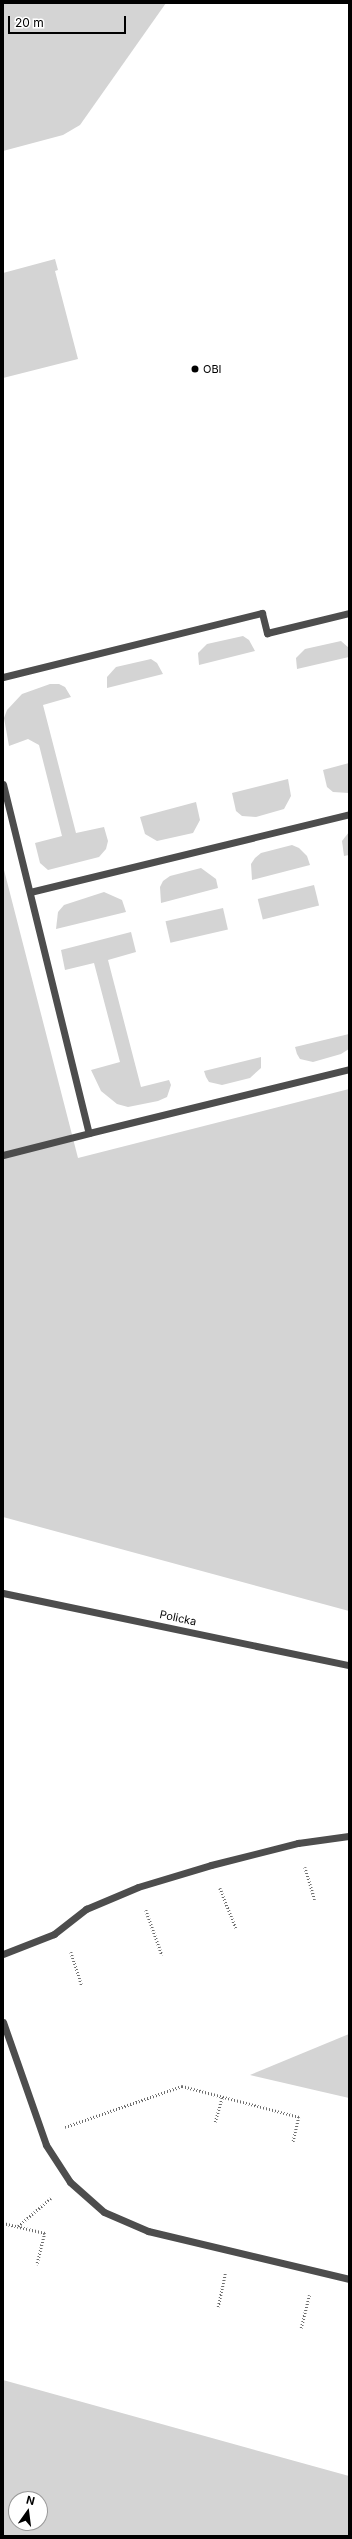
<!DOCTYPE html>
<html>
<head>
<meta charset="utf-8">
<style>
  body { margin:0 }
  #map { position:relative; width:352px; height:2539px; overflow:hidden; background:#fff; font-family:Inter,sans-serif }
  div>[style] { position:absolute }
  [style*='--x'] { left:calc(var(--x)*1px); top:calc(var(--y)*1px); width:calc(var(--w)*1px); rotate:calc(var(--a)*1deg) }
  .green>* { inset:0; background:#d4d4d4; transform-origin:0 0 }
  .path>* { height:2.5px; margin-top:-1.25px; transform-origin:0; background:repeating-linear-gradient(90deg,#6f6f6f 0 1px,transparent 0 3px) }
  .minor>* { height:7px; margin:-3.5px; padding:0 3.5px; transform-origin:3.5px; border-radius:3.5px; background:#4d4d4d }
  .dots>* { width:11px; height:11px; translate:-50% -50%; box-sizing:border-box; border:2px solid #fff; border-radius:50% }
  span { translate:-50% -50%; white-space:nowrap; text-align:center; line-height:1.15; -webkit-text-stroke:3px #fff; paint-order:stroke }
  .poi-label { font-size:11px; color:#000 }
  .left { translate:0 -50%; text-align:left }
  .street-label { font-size:11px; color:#000 }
  .frame { position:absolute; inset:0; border:4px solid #000; pointer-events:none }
  .north { position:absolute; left:8px; top:2491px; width:40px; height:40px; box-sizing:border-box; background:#fff; border:1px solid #999; border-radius:50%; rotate:14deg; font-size:11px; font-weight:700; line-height:16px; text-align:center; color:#000 }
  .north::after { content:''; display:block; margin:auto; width:14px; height:18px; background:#000; clip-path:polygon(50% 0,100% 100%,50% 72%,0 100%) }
  .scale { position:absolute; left:8px; top:16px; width:118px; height:18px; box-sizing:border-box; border:2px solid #000; border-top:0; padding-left:5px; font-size:12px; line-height:14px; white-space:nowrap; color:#000; -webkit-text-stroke:3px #fff; paint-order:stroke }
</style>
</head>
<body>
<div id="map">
  <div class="green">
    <div style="clip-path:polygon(3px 3px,166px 3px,80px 125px,63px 135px,3px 151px)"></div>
    <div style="clip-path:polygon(55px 259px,58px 270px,55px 271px,78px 359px,3px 378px,3px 273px)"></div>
    <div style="clip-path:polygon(243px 636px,249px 640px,255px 651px,199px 665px,198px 653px,207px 644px)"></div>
    <div style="clip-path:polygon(341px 641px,349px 648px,349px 657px,297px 669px,296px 658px,305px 649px)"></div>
    <div style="clip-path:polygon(151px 659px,157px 663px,163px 674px,107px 688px,107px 677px,116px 667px)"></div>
    <div style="clip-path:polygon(50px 684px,59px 684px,65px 687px,71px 697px,43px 705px,76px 833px,104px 827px,108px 841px,106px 849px,99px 857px,48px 870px,40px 863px,35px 843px,62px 836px,39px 745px,28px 739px,9px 746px,4px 718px,7px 710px,22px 694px)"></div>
    <div style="clip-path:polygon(349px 763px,349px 793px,333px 792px,327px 787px,323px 770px)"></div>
    <div style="clip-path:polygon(288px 779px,291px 796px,284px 809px,256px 817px,242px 816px,236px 811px,232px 793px)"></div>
    <div style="clip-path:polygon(196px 802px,200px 820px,193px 833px,157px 841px,145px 834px,140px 817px)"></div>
    <div style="clip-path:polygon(349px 832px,349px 855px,344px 856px,342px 841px)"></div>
    <div style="clip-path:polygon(292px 845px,299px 848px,307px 856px,310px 865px,252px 880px,251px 864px,255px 858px,261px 853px)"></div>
    <div style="clip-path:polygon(3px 866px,78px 1158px,349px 1089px,349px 1611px,3px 1517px)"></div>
    <div style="clip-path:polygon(201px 868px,216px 879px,218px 888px,161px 903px,160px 887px,163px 881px,170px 876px)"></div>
    <div style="left:314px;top:885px;width:21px;height:58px;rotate:76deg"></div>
    <div style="clip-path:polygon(104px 892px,122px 900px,126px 912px,56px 929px,58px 912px,64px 905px)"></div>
    <div style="left:223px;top:908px;width:22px;height:59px;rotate:77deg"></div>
    <div style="clip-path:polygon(131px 932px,136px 952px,108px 960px,141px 1087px,169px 1080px,171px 1085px,167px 1097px,158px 1101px,128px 1107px,117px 1104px,101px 1091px,91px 1070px,120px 1062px,94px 963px,65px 970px,61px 950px)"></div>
    <div style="clip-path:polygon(349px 1034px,349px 1049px,341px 1054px,313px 1062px,300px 1059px,297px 1054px,295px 1047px)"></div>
    <div style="clip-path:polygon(261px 1057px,261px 1068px,250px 1078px,222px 1085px,209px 1082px,206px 1077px,204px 1071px)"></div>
    <div style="clip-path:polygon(349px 2034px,349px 2098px,250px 2075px)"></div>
    <div style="clip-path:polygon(evenodd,3px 2380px,349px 2476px,349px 2536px,3px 2536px,3px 2380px,16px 2499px,40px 2499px,40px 2523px,16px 2523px,16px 2499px)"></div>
  </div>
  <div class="path">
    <div style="--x:305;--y:1867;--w:34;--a:73"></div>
    <div style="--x:220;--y:1888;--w:43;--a:68.2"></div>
    <div style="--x:146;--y:1910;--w:48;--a:70.4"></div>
    <div style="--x:71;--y:1952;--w:35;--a:72"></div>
    <div style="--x:215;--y:2122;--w:26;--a:-74"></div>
    <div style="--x:65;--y:2127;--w:124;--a:-19.3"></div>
    <div style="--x:182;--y:2086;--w:121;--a:14.8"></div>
    <div style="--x:299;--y:2117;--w:26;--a:103"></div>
    <div style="--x:3;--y:2223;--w:43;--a:13.4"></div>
    <div style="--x:45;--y:2233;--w:33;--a:104"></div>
    <div style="--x:18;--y:2226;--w:43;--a:-40.3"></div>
    <div style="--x:218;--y:2307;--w:34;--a:-78"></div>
    <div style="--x:301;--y:2328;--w:34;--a:-76"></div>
  </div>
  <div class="minor">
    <div style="--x:3;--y:677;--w:267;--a:-13.9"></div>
    <div style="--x:262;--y:613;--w:21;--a:76"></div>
    <div style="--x:267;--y:633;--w:84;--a:-13.7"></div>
    <div style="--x:3;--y:784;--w:359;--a:76.2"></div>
    <div style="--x:89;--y:1133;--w:268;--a:-13.8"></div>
    <div style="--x:30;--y:892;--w:328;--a:-13.7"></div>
    <div style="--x:3;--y:1155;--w:89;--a:-14.3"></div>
    <div style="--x:3;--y:1593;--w:353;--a:11.8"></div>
    <div style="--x:3;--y:1954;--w:55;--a:-21.4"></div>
    <div style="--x:54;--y:1934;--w:41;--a:-38"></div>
    <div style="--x:86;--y:1909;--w:56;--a:-22.9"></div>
    <div style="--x:138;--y:1887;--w:76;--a:-16.8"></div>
    <div style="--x:211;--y:1865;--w:90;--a:-14.2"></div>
    <div style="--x:298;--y:1843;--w:51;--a:-7.8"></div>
    <div style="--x:3;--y:2022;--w:130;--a:70.7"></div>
    <div style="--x:46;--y:2145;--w:44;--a:57"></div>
    <div style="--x:70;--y:2182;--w:45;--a:41.4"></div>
    <div style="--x:104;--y:2212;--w:48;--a:23.4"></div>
    <div style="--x:148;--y:2231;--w:207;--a:13.4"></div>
  </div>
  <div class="dots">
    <div style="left:195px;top:369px;background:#000"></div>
  </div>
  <div class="poi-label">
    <span class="left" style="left:203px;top:369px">OBI</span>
  </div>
  <div class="street-label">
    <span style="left:178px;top:1618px;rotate:12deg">Policka</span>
  </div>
  <div class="frame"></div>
  <div class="north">N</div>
  <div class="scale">20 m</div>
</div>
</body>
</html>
